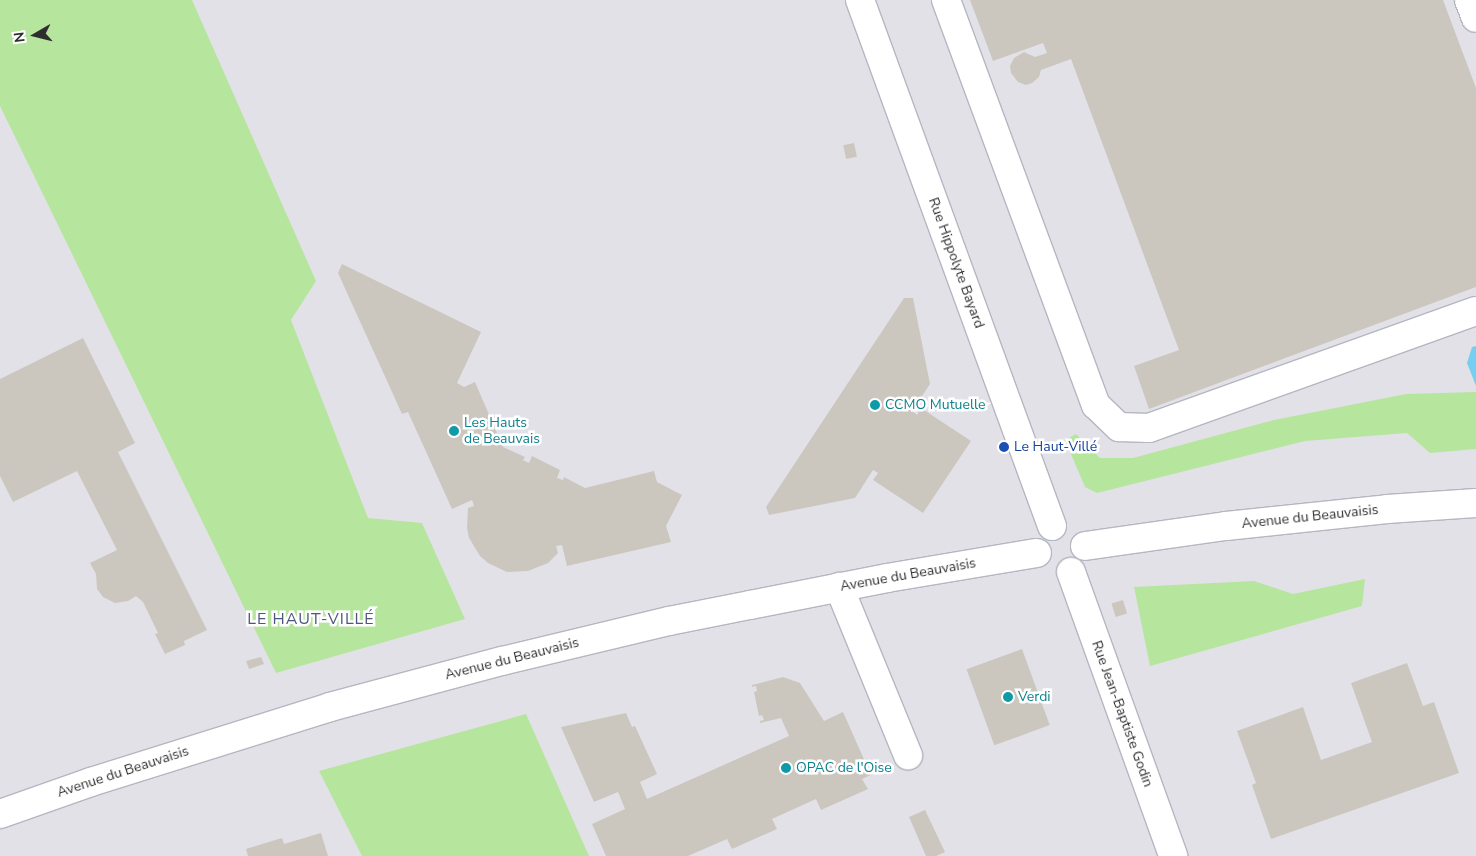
<!DOCTYPE html>
<html>
<head>
<meta charset="utf-8">
<style>
  body { margin:0 }
  #map { position:relative; width:1476px; height:856px; overflow:hidden; background:#efe9e1; font-family:"Nunito Sans",sans-serif }
  div>[style] { position:absolute }
  [style*='--x'] { left:calc(var(--x)*1px); top:calc(var(--y)*1px); width:calc(var(--w)*1px); rotate:calc(var(--a)*1deg) }
  .industrial>* { inset:0; background:#e3e1e8; transform-origin:0 0 }
  .green>* { inset:0; background:#b6e59e }
  .water>* { inset:0; background:#75cff0 }
  .building>* { inset:0; background:#cbc7bf; transform-origin:0 0 }
  .roads { filter:drop-shadow(1px 0 #b4b7c1) drop-shadow(-1px 0 #b4b7c1) drop-shadow(0 1px #b4b7c1) drop-shadow(0 -1px #b4b7c1) }
  .minor>* { height:28px; margin:-14px; padding:0 14px; transform-origin:14px; border-radius:14px; background:#fff }
  .dots>* { width:14px; height:14px; translate:-50% -50%; box-sizing:border-box; border:2px solid #fff; border-radius:50% }
  span { translate:-50% -50%; white-space:nowrap; text-align:center; line-height:1.15; -webkit-text-stroke:5px #fff; paint-order:stroke }
  .street-label { font-size:14px; color:#2e2e2e }
  .culture-label { font-size:14px; color:#0d838f }
  .left { translate:0 -50%; text-align:left }
  .transit-label { font-size:14px; color:#164399 }
  .quarter-label { font-size:16px; color:#4d5680; letter-spacing:1px }
  .north { position:absolute; left:10px; top:10px; width:50px; height:50px; -webkit-text-stroke:4px #fff; paint-order:stroke; rotate:262deg; font-size:14px; font-weight:700; line-height:20px; text-align:center; color:#2e2e2e }
  .north::after { content:''; display:block; margin:auto; width:18px; height:22px; background:#2e2e2e; clip-path:polygon(50% 0,100% 100%,50% 72%,0 100%) }
</style>
</head>
<body>
<div id="map">
  <div class="industrial">
    <div style="left:0;top:0;width:1476px;height:856px"></div>
  </div>
  <div class="green">
    <div style="clip-path:polygon(0 0,192px 0,316px 281px,291px 320px,368px 518px,422px 523px,465px 619px,276px 673px,0 106px)"></div>
    <div style="clip-path:polygon(1476px 392px,1476px 449px,1430px 453px,1407px 433px,1305px 441px,1097px 493px,1085px 487px,1065px 440px,1076px 434px,1100px 458px,1133px 458px,1274px 420px,1406px 394px)"></div>
    <div style="clip-path:polygon(1365px 579px,1362px 606px,1150px 666px,1134px 587px,1254px 581px,1293px 594px)"></div>
    <div style="clip-path:polygon(526px 714px,589px 856px,362px 856px,319px 771px)"></div>
  </div>
  <div class="water">
    <div style="clip-path:polygon(1476px 346px,1476px 386px,1467px 363px,1472px 347px)"></div>
  </div>
  <div class="building">
    <div style="clip-path:polygon(970px 0,1443px 0,1476px 88px,1476px 287px,1149px 409px,1134px 366px,1179px 350px,1071px 59px,1041px 70px,1039px 77px,1032px 83px,1026px 85px,1018px 82px,1011px 73px,1010px 66px,1014px 58px,1024px 52px,1035px 57px,1047px 53px,1043px 43px,993px 61px)"></div>
    <div style="left:854px;top:143px;width:14px;height:11px;rotate:78deg"></div>
    <div style="clip-path:polygon(342px 264px,481px 332px,457px 383px,464px 387px,475px 382px,503px 447px,525px 457px,523px 460px,529px 463px,532px 456px,560px 470px,557px 478px,563px 480px,564px 477px,585px 488px,654px 471px,657px 482px,682px 495px,666px 526px,671px 542px,567px 566px,562px 545px,556px 546px,558px 553px,548px 563px,528px 571px,507px 572px,488px 563px,480px 556px,469px 538px,467px 528px,468px 508px,474px 506px,472px 500px,452px 509px,408px 412px,402px 414px,338px 273px)"></div>
    <div style="clip-path:polygon(904px 298px,913px 298px,930px 384px,912px 411px,917px 415px,921px 408px,971px 441px,923px 513px,873px 480px,878px 473px,873px 470px,855px 498px,769px 515px,766px 507px)"></div>
    <div style="clip-path:polygon(83px 338px,135px 443px,118px 452px,207px 630px,184px 641px,185px 645px,165px 654px,155px 634px,158px 633px,143px 602px,136px 596px,128px 601px,115px 603px,103px 597px,97px 589px,96px 574px,90px 563px,117px 550px,77px 471px,13px 502px,0 476px,0 379px)"></div>
    <div style="left:1123px;top:600px;width:14px;height:12px;rotate:73deg"></div>
    <div style="left:1022px;top:649px;width:81px;height:59px;rotate:70deg"></div>
    <div style="clip-path:polygon(261px 657px,264px 664px,249px 669px,246px 661px)"></div>
    <div style="clip-path:polygon(1407px 663px,1423px 706px,1434px 702px,1459px 773px,1271px 839px,1252px 785px,1256px 783px,1237px 731px,1303px 707px,1321px 760px,1372px 742px,1351px 683px)"></div>
    <div style="clip-path:polygon(783px 677px,800px 683px,824px 721px,843px 712px,871px 775px,862px 779px,868px 789px,821px 810px,816px 799px,772px 819px,777px 829px,732px 849px,727px 839px,688px 856px,606px 856px,592px 824px,625px 809px,618px 792px,594px 802px,561px 727px,626px 713px,632px 727px,635px 726px,657px 774px,640px 782px,647px 799px,789px 736px,781px 718px,760px 723px,760px 721px,764px 720px,762px 715px,759px 716px,754px 692px,757px 691px,756px 686px,752px 687px,752px 685px)"></div>
    <div style="clip-path:polygon(925px 810px,945px 852px,936px 856px,926px 856px,909px 817px)"></div>
    <div style="clip-path:polygon(321px 833px,328px 856px,248px 856px,246px 849px,282px 838px,284px 844px)"></div>
  </div>
  <div class="roads">
    <div class="minor">
      <div style="--x:860;--y:0;--w:560;--a:69.95"></div>
      <div style="--x:946;--y:0;--w:432;--a:69.7"></div>
      <div style="--x:1096;--y:405;--w:32;--a:44"></div>
      <div style="--x:1119;--y:427;--w:30;--a:2"></div>
      <div style="--x:1149;--y:428;--w:347;--a:-19.7"></div>
      <div style="--x:1469;--y:0;--w:19;--a:69"></div>
      <div style="--x:1085;--y:546;--w:142;--a:-8.1"></div>
      <div style="--x:1226;--y:526;--w:162;--a:-6"></div>
      <div style="--x:1387;--y:509;--w:89;--a:-3.9"></div>
      <div style="--x:1071;--y:572;--w:302;--a:70.2"></div>
      <div style="--x:839;--y:587;--w:182;--a:67.7"></div>
      <div style="--x:0;--y:814;--w:96;--a:-19.4"></div>
      <div style="--x:91;--y:782;--w:250;--a:-17.4"></div>
      <div style="--x:330;--y:707;--w:178;--a:-15"></div>
      <div style="--x:502;--y:661;--w:172;--a:-13.5"></div>
      <div style="--x:669;--y:621;--w:83;--a:-11.2"></div>
      <div style="--x:750;--y:605;--w:140;--a:-11.1"></div>
      <div style="--x:887;--y:578;--w:152;--a:-9.5"></div>
    </div>
  </div>
  <div class="dots">
    <div style="left:875px;top:405px;background:#0f9aa8"></div>
    <div style="left:454px;top:431px;background:#0f9aa8"></div>
    <div style="left:1004px;top:447px;background:#1a4fb4"></div>
    <div style="left:1008px;top:697px;background:#0f9aa8"></div>
    <div style="left:786px;top:768px;background:#0f9aa8"></div>
  </div>
  <div class="street-label">
    <span style="left:956px;top:263px;rotate:70deg">Rue Hippolyte Bayard</span>
    <span style="left:1310px;top:517px;rotate:-6deg">Avenue du Beauvaisis</span>
    <span style="left:908px;top:575px;rotate:-10deg">Avenue du Beauvaisis</span>
    <span style="left:512px;top:659px;rotate:-14deg">Avenue du Beauvaisis</span>
    <span style="left:1122px;top:714px;rotate:70deg">Rue Jean-Baptiste Godin</span>
    <span style="left:123px;top:772px;rotate:-18deg">Avenue du Beauvaisis</span>
  </div>
  <div class="culture-label">
    <span class="left" style="left:885px;top:405px">CCMO Mutuelle</span>
    <span class="left" style="left:464px;top:431px">Les Hauts<br>de Beauvais</span>
    <span class="left" style="left:1018px;top:697px">Verdi</span>
    <span class="left" style="left:796px;top:768px">OPAC de l'Oise</span>
  </div>
  <div class="transit-label">
    <span class="left" style="left:1014px;top:447px">Le Haut-Villé</span>
  </div>
  <div class="quarter-label">
    <span style="left:311px;top:619px">LE HAUT-VILLÉ</span>
  </div>
  <div class="north">N</div>
</div>
</body>
</html>
